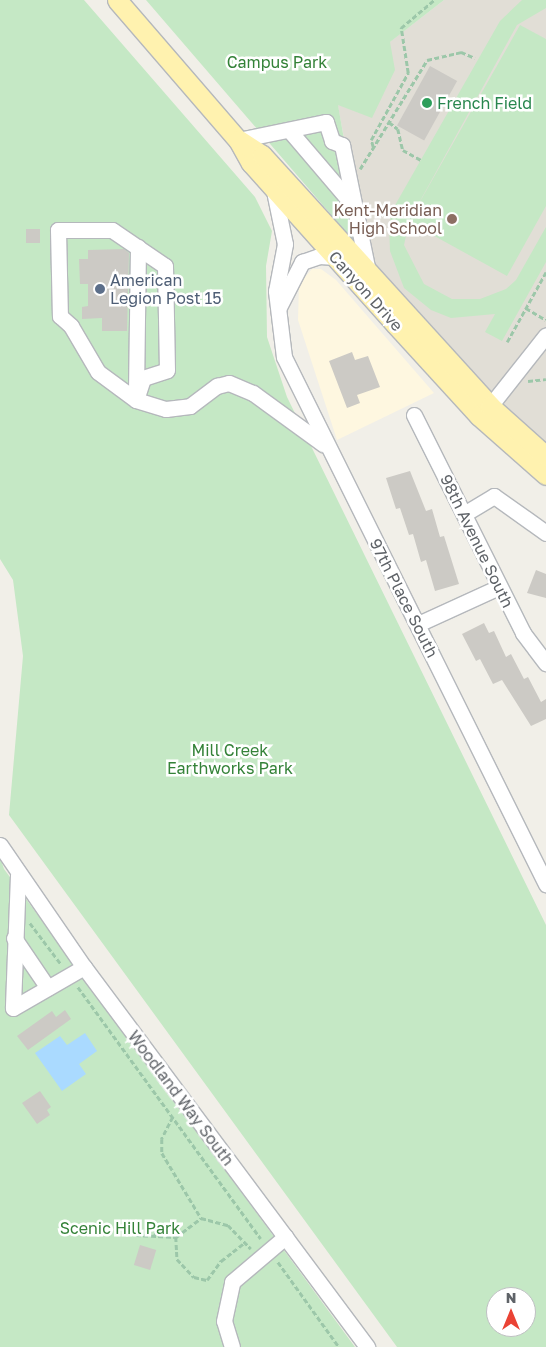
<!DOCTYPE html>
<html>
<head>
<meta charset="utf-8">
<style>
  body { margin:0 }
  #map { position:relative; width:546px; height:1347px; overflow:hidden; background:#f1efe8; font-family:"Golos Text",sans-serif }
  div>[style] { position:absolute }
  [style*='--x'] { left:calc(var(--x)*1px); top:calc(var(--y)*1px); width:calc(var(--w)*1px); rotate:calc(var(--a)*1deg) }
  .commercial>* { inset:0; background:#fef7e0 }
  .education>* { inset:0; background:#e1ded6 }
  .green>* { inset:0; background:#c5e8c5 }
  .water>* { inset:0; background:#aadaff }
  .building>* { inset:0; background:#cccac5; transform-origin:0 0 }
  .path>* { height:2.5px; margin-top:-1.25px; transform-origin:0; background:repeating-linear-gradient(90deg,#9cc7a9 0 5px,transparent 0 7.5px) }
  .roads { filter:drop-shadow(1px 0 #b5b8bc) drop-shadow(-1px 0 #b5b8bc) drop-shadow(0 1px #b5b8bc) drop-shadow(0 -1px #b5b8bc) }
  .minor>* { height:15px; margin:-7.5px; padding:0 7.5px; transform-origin:7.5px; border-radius:7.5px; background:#fff }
  .major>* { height:19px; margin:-9.5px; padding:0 9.5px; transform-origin:9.5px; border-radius:9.5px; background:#fff2af }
  .dots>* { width:14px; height:14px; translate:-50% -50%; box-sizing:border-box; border:2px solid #fff; border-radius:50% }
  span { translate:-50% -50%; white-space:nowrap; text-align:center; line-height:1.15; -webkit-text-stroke:5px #fff; paint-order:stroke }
  .park-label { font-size:16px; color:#348238 }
  .leisure-label { font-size:16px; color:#27864d }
  .left { translate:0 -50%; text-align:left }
  .education-label { font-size:16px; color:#785e54 }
  .right { translate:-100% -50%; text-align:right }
  .service-label { font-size:16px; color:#4e5e75 }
  .street-label { font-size:16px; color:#5f6368 }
  .north { position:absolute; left:486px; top:1287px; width:50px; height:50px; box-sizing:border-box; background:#fff; border:1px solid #bfc1c3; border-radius:50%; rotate:0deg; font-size:14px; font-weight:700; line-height:20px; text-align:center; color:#5f6368 }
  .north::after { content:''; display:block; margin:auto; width:18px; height:22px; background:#ea4335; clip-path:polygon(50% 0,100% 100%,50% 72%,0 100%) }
</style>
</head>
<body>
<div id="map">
  <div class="commercial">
    <div style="clip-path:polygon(312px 269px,321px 269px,336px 280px,434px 393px,337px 440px,298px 320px,299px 284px)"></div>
  </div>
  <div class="education">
    <div style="clip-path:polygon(444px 0,546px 0,546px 467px,373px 293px,334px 85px)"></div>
  </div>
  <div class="green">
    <div style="clip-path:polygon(evenodd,0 0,84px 0,255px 197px,272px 231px,266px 266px,267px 337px,287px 397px,546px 925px,546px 1347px,397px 1347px,9px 815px,23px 656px,13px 580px,0 559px,0 0,496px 1297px,526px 1297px,526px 1327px,496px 1327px,496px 1297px)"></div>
    <div style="clip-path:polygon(146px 0,444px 0,390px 42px,395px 70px,372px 118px,338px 105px,364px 253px)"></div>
    <div style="clip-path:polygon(522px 0,546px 0,546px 8px,517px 25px,409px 221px,520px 25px,546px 39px,546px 206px,507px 276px,409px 222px,404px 245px,424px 284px,452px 299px,480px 299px,506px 289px,516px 280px,546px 227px,546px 262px,502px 341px,485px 332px,495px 314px,451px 318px,431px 310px,404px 288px,390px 251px,389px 224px,394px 207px,500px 21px)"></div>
    <div style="clip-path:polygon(0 857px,4px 869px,355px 1347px,0 1347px)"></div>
  </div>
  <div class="water">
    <div style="clip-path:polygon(85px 1033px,97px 1051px,79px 1064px,86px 1074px,62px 1091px,35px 1053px,60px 1036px,67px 1045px)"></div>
  </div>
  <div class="building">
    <div style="left:430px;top:66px;width:31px;height:68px;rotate:29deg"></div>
    <div style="left:26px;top:229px;width:14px;height:14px"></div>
    <div style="clip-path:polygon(124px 249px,129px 253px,127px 331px,102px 331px,102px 318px,82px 319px,82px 307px,88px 306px,88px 284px,80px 284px,79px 259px,88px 259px,88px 250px)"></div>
    <div style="clip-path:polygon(352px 352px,355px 360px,368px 356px,380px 387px,357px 395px,360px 403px,347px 408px,329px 361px)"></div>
    <div style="clip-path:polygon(410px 471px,426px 511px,432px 509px,440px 537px,444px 536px,459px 584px,435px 591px,426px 560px,421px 562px,413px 534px,409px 535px,400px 508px,396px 509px,386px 478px)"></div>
    <div style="clip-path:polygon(536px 570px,546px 574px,546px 598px,527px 593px)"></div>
    <div style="clip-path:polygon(484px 623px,489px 633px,494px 631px,506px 657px,511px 654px,524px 679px,528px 677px,541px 702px,546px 699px,546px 719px,531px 726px,502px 680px,493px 684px,480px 659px,476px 661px,462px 634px)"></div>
    <div style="clip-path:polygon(65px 1010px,71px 1019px,28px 1050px,17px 1036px,52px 1011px,56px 1017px)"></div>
    <div style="clip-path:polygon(40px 1091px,51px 1107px,47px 1110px,50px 1115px,37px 1124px,22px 1103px)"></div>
    <div style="left:140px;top:1245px;width:17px;height:21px;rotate:17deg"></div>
  </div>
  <div class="path">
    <div style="--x:389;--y:122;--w:11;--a:38"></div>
    <div style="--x:398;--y:129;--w:22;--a:77"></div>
    <div style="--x:403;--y:150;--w:21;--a:29"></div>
    <div style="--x:373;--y:147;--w:7;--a:-106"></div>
    <div style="--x:371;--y:140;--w:77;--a:-61.1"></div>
    <div style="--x:408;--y:73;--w:46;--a:-98.8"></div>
    <div style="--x:401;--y:28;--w:43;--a:-40.3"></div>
    <div style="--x:360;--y:169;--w:128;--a:-58.4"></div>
    <div style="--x:427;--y:60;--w:35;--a:-13"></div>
    <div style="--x:461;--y:52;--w:15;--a:23"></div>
    <div style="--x:526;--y:308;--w:23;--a:31"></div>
    <div style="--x:507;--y:342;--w:80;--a:-60.9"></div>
    <div style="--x:528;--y:381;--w:18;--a:-6"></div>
    <div style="--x:30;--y:923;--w:51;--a:52.9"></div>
    <div style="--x:78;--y:987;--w:311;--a:54"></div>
    <div style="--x:173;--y:1117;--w:25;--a:117"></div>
    <div style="--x:162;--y:1139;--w:14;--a:90"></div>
    <div style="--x:162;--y:1153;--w:76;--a:59"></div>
    <div style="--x:201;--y:1218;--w:28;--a:15"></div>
    <div style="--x:228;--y:1225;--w:33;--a:46"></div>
    <div style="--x:136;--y:1235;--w:40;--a:2.9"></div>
    <div style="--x:176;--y:1237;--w:31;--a:-37"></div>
    <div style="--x:154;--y:1236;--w:10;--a:-61"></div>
    <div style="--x:176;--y:1237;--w:22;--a:87"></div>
    <div style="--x:177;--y:1259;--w:25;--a:47"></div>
    <div style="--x:194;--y:1277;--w:13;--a:13"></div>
    <div style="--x:207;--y:1280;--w:24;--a:-54"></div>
    <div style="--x:221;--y:1261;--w:31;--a:-38"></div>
    <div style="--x:278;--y:1262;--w:105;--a:54.3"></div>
  </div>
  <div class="roads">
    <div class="minor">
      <div style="--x:289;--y:130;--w:99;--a:49.5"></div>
      <div style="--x:238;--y:140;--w:90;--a:-11.6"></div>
      <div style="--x:326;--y:122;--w:20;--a:72"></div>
      <div style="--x:332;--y:141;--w:11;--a:22"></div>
      <div style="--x:342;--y:145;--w:130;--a:78.4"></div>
      <div style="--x:274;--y:191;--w:54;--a:78.3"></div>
      <div style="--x:285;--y:244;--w:48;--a:100.8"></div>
      <div style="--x:276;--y:291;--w:66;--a:83.1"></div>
      <div style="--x:284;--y:357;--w:589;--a:63.57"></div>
      <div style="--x:279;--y:307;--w:51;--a:-62.9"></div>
      <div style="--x:302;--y:262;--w:18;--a:-19"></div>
      <div style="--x:319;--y:256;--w:17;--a:3"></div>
      <div style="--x:136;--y:391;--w:144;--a:-89.2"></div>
      <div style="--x:136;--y:400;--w:23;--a:-72"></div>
      <div style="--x:143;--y:378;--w:25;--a:-18"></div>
      <div style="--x:167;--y:370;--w:104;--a:-91.1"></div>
      <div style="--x:165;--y:266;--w:64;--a:-145.8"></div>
      <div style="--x:112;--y:230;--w:54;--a:180"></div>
      <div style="--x:58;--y:230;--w:86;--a:88.7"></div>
      <div style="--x:60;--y:316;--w:15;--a:42"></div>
      <div style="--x:71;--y:326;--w:53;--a:59.6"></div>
      <div style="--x:98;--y:372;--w:47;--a:36.4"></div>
      <div style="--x:136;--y:400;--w:31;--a:17"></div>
      <div style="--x:166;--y:409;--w:24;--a:-7"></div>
      <div style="--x:190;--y:406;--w:34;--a:-37"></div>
      <div style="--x:217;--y:386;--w:12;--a:-14"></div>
      <div style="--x:229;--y:383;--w:26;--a:23"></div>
      <div style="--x:253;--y:393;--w:87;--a:36.1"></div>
      <div style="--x:490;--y:406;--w:90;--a:-51.7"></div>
      <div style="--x:414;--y:415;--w:244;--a:63.4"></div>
      <div style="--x:523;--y:633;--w:38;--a:53"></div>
      <div style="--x:464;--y:514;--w:35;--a:-31"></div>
      <div style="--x:494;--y:496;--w:64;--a:35.4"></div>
      <div style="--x:418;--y:624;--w:89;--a:-24.6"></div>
      <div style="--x:0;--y:845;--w:148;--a:55.5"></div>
      <div style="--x:84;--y:967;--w:474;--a:53.3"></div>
      <div style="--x:18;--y:875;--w:133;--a:92.2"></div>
      <div style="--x:13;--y:1008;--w:82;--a:-30"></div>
      <div style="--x:14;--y:938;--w:60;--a:55.8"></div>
      <div style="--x:232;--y:1347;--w:27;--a:-107"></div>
      <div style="--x:224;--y:1321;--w:40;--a:-78"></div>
      <div style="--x:232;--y:1282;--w:70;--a:-40.3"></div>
    </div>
    <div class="major">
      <div style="--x:117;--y:0;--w:185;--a:49.2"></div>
      <div style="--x:238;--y:140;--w:26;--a:61"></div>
      <div style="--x:251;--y:163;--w:217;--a:48.2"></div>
      <div style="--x:396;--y:325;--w:123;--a:47.6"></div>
      <div style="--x:479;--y:416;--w:89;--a:41.4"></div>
      <div style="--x:239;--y:140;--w:27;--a:33"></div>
      <div style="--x:262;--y:155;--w:339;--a:47.7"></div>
      <div style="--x:490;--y:406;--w:75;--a:41.8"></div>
    </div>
  </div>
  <div class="dots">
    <div style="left:427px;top:103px;background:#2e9e5b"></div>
    <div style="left:452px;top:219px;background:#8d6e63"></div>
    <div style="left:100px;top:289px;background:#5c6f8a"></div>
  </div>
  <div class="park-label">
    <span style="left:277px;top:62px">Campus Park</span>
    <span style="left:230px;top:759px">Mill Creek<br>Earthworks Park</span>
    <span style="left:120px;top:1228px">Scenic Hill Park</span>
  </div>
  <div class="leisure-label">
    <span class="left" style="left:437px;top:103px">French Field</span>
  </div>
  <div class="education-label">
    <span class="right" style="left:442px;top:219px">Kent-Meridian<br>High School</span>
  </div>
  <div class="service-label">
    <span class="left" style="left:110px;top:289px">American<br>Legion Post 15</span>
  </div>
  <div class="street-label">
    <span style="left:366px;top:291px;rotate:48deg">Canyon Drive</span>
    <span style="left:477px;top:541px;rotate:64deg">98th Avenue South</span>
    <span style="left:404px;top:598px;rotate:63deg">97th Place South</span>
    <span style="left:181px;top:1098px;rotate:53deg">Woodland Way South</span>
  </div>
  <div class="north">N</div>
</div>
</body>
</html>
